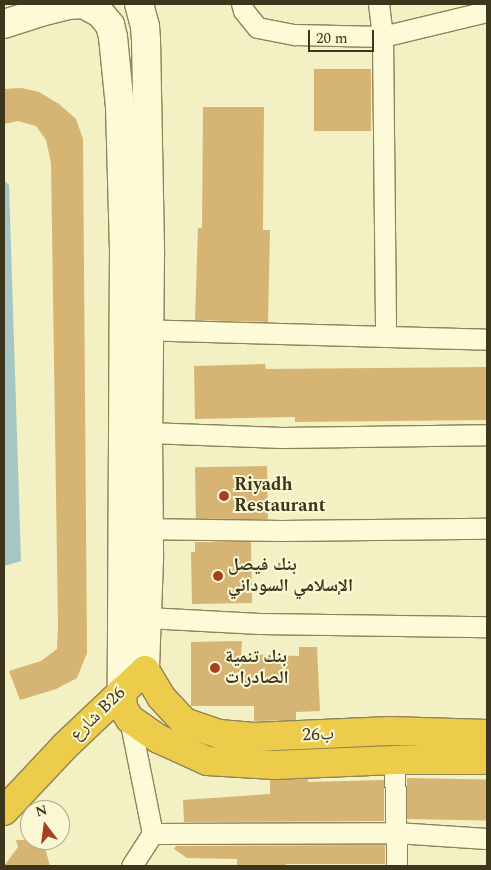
<!DOCTYPE html>
<html>
<head>
<meta charset="utf-8">
<style>
  body { margin:0 }
  #map { position:relative; width:491px; height:870px; overflow:hidden; background:#f3f0c3; font-family:Spectral,"Noto Naskh Arabic",serif }
  div>[style] { position:absolute }
  [style*='--x'] { left:calc(var(--x)*1px); top:calc(var(--y)*1px); width:calc(var(--w)*1px); rotate:calc(var(--a)*1deg) }
  .water>* { inset:0; background:#a5c6c4 }
  .building>* { inset:0; background:#d6b474; transform-origin:0 0 }
  .roads { filter:drop-shadow(1px 0 #908357) drop-shadow(-1px 0 #908357) drop-shadow(0 1px #908357) drop-shadow(0 -1px #908357) }
  .street>* { height:20px; margin:-10px; padding:0 10px; transform-origin:10px; border-radius:10px; background:#fdfad8 }
  .secondary>* { height:28px; margin:-14px; padding:0 14px; transform-origin:14px; border-radius:14px; background:#fdfad8 }
  .highway>* { height:28px; margin:-14px; padding:0 14px; transform-origin:14px; border-radius:14px; background:#eccc4a }
  .dots>* { width:14px; height:14px; translate:-50% -50%; box-sizing:border-box; border:2px solid #faf8d4; border-radius:50% }
  span { translate:-50% -50%; white-space:nowrap; text-align:center; line-height:1.15; -webkit-text-stroke:4px #faf8d4; paint-order:stroke }
  .poi-label { font-size:18px; color:#3e351d; font-weight:700 }
  .left { translate:0 -50%; text-align:left }
  .street-label { font-size:18px; color:#3e351d }
  .frame { position:absolute; inset:0; border:5px solid #3e351d; pointer-events:none }
  .north { position:absolute; left:20px; top:800px; width:50px; height:50px; box-sizing:border-box; background:#faf8d4; border:1px solid #afaa8b; border-radius:50%; rotate:345deg; font-size:14px; font-weight:700; line-height:20px; text-align:center; color:#3e351d }
  .north::after { content:''; display:block; margin:auto; width:18px; height:22px; background:#a73f1f; clip-path:polygon(50% 0,100% 100%,50% 72%,0 100%) }
  .scale { position:absolute; left:308px; top:30px; width:66px; height:22px; box-sizing:border-box; border:2px solid #3e351d; border-top:0; padding-left:6px; font-size:15px; line-height:18px; white-space:nowrap; color:#3e351d; -webkit-text-stroke:4px #faf8d4; paint-order:stroke }
</style>
</head>
<body>
<div id="map">
  <div class="water">
    <div style="clip-path:polygon(4px 180px,9px 185px,21px 561px,4px 566px)"></div>
  </div>
  <div class="building">
    <div style="left:314px;top:69px;width:57px;height:62px"></div>
    <div style="clip-path:polygon(22px 88px,39px 92px,59px 104px,76px 119px,83px 139px,87px 653px,77px 678px,56px 689px,20px 700px,9px 671px,41px 661px,57px 649px,58px 626px,51px 163px,46px 140px,36px 126px,18px 121px,4px 124px,4px 89px)"></div>
    <div style="clip-path:polygon(203px 107px,264px 107px,263px 230px,270px 230px,268px 322px,195px 320px,198px 228px,202px 228px)"></div>
    <div style="clip-path:polygon(265px 364px,266px 369px,487px 367px,487px 420px,295px 422px,295px 417px,195px 419px,194px 366px)"></div>
    <div style="left:267px;top:466px;width:53px;height:72px;rotate:89deg"></div>
    <div style="clip-path:polygon(195px 542px,251px 542px,252px 603px,192px 604px,191px 552px,195px 552px)"></div>
    <div style="clip-path:polygon(242px 641px,241px 654px,299px 656px,299px 647px,317px 647px,320px 711px,296px 712px,296px 720px,254px 721px,254px 706px,191px 706px,191px 642px)"></div>
    <div style="left:407px;top:778px;width:80px;height:41px;rotate:1deg"></div>
    <div style="clip-path:polygon(308px 779px,308px 782px,384px 780px,384px 821px,184px 822px,183px 800px,270px 794px,270px 780px)"></div>
    <div style="clip-path:polygon(16px 840px,43px 840px,50px 866px,4px 866px,18px 847px)"></div>
    <div style="clip-path:polygon(385px 845px,385px 864px,286px 864px,286px 866px,237px 866px,237px 859px,187px 858px,174px 849px,176px 846px)"></div>
  </div>
  <div class="roads">
    <div class="street">
      <div style="--x:242;--y:4;--w:7;--a:74"></div>
      <div style="--x:244;--y:11;--w:22;--a:51"></div>
      <div style="--x:258;--y:28;--w:38;--a:11"></div>
      <div style="--x:295;--y:35;--w:88;--a:1.3"></div>
      <div style="--x:383;--y:37;--w:107;--a:-13.5"></div>
      <div style="--x:379;--y:4;--w:33;--a:83"></div>
      <div style="--x:383;--y:37;--w:300;--a:89.4"></div>
      <div style="--x:137;--y:330;--w:350;--a:1.6"></div>
      <div style="--x:148;--y:433;--w:134;--a:2.1"></div>
      <div style="--x:282;--y:438;--w:205;--a:-0.8"></div>
      <div style="--x:137;--y:529;--w:145;--a:0.8"></div>
      <div style="--x:282;--y:531;--w:205;--a:-0.6"></div>
      <div style="--x:147;--y:618;--w:113;--a:3"></div>
      <div style="--x:260;--y:624;--w:227;--a:0.8"></div>
      <div style="--x:130;--y:719;--w:117;--a:78.7"></div>
      <div style="--x:153;--y:834;--w:38;--a:123"></div>
      <div style="--x:395;--y:760;--w:106;--a:88.9"></div>
      <div style="--x:153;--y:834;--w:243;--a:-0.2"></div>
      <div style="--x:396;--y:833;--w:91;--a:3.8"></div>
    </div>
    <div class="secondary">
      <div style="--x:139;--y:4;--w:23;--a:75"></div>
      <div style="--x:145;--y:26;--w:14;--a:86"></div>
      <div style="--x:146;--y:40;--w:215;--a:88.9"></div>
      <div style="--x:150;--y:255;--w:178;--a:90.6"></div>
      <div style="--x:148;--y:433;--w:126;--a:89.5"></div>
      <div style="--x:149;--y:559;--w:111;--a:92.1"></div>
      <div style="--x:4;--y:24;--w:39;--a:-18"></div>
      <div style="--x:41;--y:12;--w:29;--a:-14"></div>
      <div style="--x:69;--y:5;--w:14;--a:-4"></div>
      <div style="--x:83;--y:4;--w:19;--a:28"></div>
      <div style="--x:100;--y:13;--w:16;--a:50"></div>
      <div style="--x:110;--y:25;--w:12;--a:76"></div>
      <div style="--x:113;--y:37;--w:70;--a:84.3"></div>
      <div style="--x:120;--y:107;--w:142;--a:88.4"></div>
      <div style="--x:124;--y:249;--w:442;--a:90.3"></div>
    </div>
    <div class="highway">
      <div style="--x:122;--y:691;--w:17;--a:87"></div>
      <div style="--x:123;--y:708;--w:13;--a:58"></div>
      <div style="--x:130;--y:719;--w:35;--a:35"></div>
      <div style="--x:159;--y:739;--w:53;--a:24.6"></div>
      <div style="--x:207;--y:761;--w:67;--a:3.4"></div>
      <div style="--x:274;--y:765;--w:121;--a:-2.4"></div>
      <div style="--x:395;--y:760;--w:92;--a:0"></div>
      <div style="--x:4;--y:811;--w:89;--a:-46.8"></div>
      <div style="--x:65;--y:746;--w:110;--a:-43.5"></div>
      <div style="--x:145;--y:670;--w:31;--a:59"></div>
      <div style="--x:161;--y:697;--w:34;--a:47"></div>
      <div style="--x:184;--y:722;--w:37;--a:19"></div>
      <div style="--x:219;--y:734;--w:35;--a:5"></div>
      <div style="--x:254;--y:737;--w:136;--a:-2.5"></div>
      <div style="--x:390;--y:731;--w:97;--a:1.8"></div>
    </div>
  </div>
  <div class="dots">
    <div style="left:224px;top:496px;background:#a73f1f"></div>
    <div style="left:218px;top:576px;background:#a73f1f"></div>
    <div style="left:215px;top:668px;background:#a73f1f"></div>
  </div>
  <div class="poi-label">
    <span class="left" style="left:234px;top:496px">Riyadh<br>Restaurant</span>
    <span class="left" style="left:228px;top:576px">بنك فيصل<br>الإسلامي السوداني</span>
    <span class="left" style="left:225px;top:668px">بنك تنمية<br>الصادرات</span>
  </div>
  <div class="street-label">
    <span style="left:98px;top:714px;rotate:-44deg">شارع B26</span>
    <span style="left:318px;top:735px;rotate:-2deg">26ب</span>
  </div>
  <div class="frame"></div>
  <div class="north">N</div>
  <div class="scale">20 m</div>
</div>
</body>
</html>
